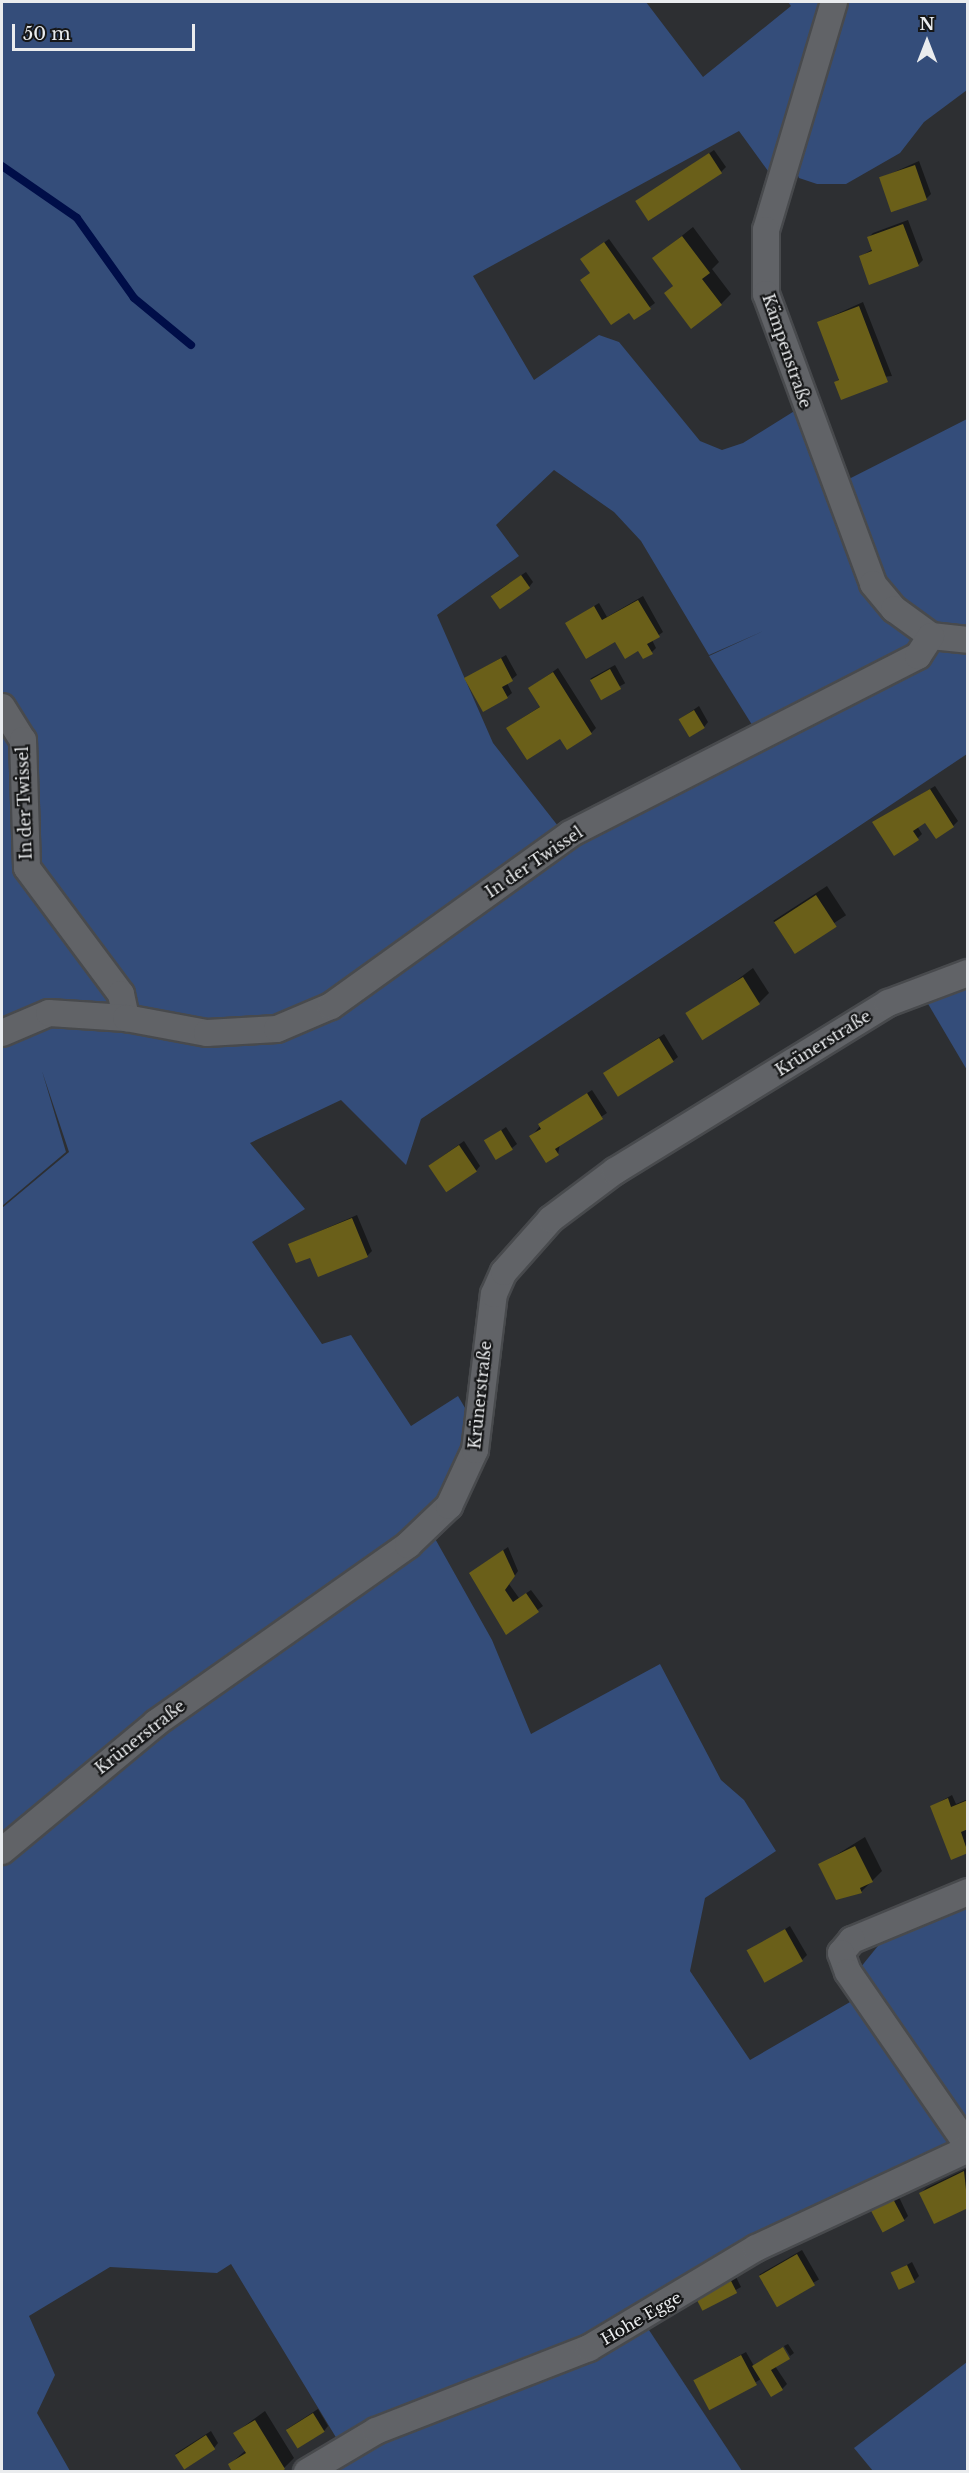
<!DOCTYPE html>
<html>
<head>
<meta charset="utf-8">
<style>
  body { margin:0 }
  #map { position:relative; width:969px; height:2473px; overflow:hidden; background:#2d2f32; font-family:"Libre Baskerville",serif }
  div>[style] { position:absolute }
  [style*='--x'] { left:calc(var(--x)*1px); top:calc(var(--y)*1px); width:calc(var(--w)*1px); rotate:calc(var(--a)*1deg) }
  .green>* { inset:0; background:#344d7a }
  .shadow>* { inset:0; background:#0007; transform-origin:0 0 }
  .stream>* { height:8px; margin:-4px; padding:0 4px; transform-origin:4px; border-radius:4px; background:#000e48 }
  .building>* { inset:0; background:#6a5f19; transform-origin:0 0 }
  .roads { filter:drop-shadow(2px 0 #484a4d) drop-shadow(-2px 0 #484a4d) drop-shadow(0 2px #484a4d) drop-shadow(0 -2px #484a4d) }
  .minor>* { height:26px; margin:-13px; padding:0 13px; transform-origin:13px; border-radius:13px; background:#616367 }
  span { translate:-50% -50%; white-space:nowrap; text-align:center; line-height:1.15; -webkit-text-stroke:4.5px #161718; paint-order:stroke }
  .street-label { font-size:16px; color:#eaecee }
  .frame { position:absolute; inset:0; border:3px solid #eaecee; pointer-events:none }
  .north { position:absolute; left:897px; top:12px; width:60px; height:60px; -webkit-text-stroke:4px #161718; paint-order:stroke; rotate:0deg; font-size:16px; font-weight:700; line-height:24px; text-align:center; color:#eaecee }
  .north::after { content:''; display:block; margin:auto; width:21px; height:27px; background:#eaecee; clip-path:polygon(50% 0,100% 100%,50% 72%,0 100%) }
  .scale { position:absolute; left:12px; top:24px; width:183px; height:27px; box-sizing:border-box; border:3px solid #eaecee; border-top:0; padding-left:8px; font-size:18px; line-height:21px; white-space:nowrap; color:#eaecee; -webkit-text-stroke:4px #161718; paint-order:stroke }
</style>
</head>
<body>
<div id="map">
  <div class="green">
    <div style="clip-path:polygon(evenodd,2px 2px,646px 2px,703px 77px,791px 6px,788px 2px,823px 2px,771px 175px,739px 131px,473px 276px,534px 380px,599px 335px,619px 342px,700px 441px,722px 450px,743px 443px,796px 410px,843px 482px,967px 419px,967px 754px,421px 1119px,406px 1165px,341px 1100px,250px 1143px,305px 1209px,252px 1242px,322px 1344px,351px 1335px,411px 1426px,458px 1396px,471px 1418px,466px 1447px,449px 1486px,419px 1523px,179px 1692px,2px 1839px,2px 1208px,69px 1152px,42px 1071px,66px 1152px,2px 1206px,2px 2px,554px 470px,614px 512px,641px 541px,709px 655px,768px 629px,709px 656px,764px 744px,569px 840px,493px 743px,437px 615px,519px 556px,496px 525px,554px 470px)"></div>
    <div style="clip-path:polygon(843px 2px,967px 2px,967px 90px,924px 122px,900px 153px,846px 184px,817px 184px,799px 178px,795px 168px)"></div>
    <div style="clip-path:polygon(967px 982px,967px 1070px,924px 997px)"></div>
    <div style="clip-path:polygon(433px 1535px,492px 1640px,531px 1734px,660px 1664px,721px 1780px,744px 1800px,776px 1851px,705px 1898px,690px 1971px,750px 2060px,857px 1998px,950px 2138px,947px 2148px,586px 2342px,340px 2444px,231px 2264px,217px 2273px,110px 2267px,29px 2316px,55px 2375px,37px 2413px,70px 2471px,2px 2471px,2px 1864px,154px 1737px)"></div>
    <div style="clip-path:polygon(967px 1899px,967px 2133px,856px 1973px,890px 1931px)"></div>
    <div style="clip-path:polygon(645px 2324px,742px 2471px,324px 2472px,353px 2451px)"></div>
    <div style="clip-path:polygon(967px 2362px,967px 2471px,873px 2471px,854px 2448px)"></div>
  </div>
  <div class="shadow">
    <div style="clip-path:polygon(714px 150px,726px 167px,721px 172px,643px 199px)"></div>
    <div style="clip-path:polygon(919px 161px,931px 194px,926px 199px,881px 178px)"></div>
    <div style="clip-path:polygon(908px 220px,923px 260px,918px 265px,861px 256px,873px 249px,869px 237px,873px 233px)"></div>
    <div style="clip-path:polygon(693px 227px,719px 262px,712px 269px,731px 294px,721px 304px,666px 293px,674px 285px,654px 258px)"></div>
    <div style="clip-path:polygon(609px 239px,655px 303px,635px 318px,591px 272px,587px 255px)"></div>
    <div style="clip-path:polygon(863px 302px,892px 376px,836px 382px,840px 378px,819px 322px)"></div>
    <div style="clip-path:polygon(526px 572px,533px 582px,529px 587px,496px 592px)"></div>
    <div style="clip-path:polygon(643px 596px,663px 632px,652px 640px,656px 648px,652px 652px,567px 623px,599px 603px,607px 617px)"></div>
    <div style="clip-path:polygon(506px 655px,517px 675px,507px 683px,512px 693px,507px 697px,466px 678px)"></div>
    <div style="left:615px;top:665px;width:21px;height:28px;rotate:61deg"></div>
    <div style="clip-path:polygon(558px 668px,596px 728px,591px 733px,561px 737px,513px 724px,541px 706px,530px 688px)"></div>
    <div style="clip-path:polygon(699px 706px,708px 722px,704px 727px,680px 719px)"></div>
    <div style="clip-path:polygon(935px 786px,958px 821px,953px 826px,926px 821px,917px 826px,922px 834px,918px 838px,874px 823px)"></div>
    <div style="left:827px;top:886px;width:35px;height:64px;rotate:57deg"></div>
    <div style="clip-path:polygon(753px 968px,769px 993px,759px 1003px,689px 1016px)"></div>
    <div style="clip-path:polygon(664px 1034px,678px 1057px,673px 1061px,605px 1073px)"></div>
    <div style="clip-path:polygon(592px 1090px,607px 1113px,560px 1144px,558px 1154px,531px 1137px,545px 1120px)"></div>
    <div style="clip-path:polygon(506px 1127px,517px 1144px,512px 1148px,486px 1141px)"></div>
    <div style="clip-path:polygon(464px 1141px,480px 1166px,476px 1171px,430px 1165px)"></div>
    <div style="clip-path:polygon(357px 1215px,372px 1251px,367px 1256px,311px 1256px,290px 1244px)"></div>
    <div style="clip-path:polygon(508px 1547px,518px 1571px,509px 1584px,519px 1598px,531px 1590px,543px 1606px,506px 1633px,476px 1569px)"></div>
    <div style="clip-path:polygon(952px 1795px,956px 1804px,968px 1799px,968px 1851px,952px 1858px,932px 1806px)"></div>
    <div style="clip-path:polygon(865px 1837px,882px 1871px,861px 1892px,820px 1865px)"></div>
    <div style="clip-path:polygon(790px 1926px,807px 1955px,802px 1960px,749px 1952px)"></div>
    <div style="clip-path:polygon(968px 2168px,968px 2206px,921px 2193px,926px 2188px)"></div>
    <div style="clip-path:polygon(897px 2193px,908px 2216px,904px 2220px,871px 2208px)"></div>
    <div style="left:802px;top:2250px;width:34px;height:49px;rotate:60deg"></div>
    <div style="clip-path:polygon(912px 2262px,919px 2276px,914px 2281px,893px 2273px)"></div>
    <div style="clip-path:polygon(734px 2273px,741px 2287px,703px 2309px)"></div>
    <div style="clip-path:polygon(788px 2344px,794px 2353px,790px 2356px,784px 2346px)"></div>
    <div style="clip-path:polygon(781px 2348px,788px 2358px,775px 2366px,787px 2384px,782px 2389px,761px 2379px,711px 2409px,696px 2382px,700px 2377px,746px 2352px,754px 2366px)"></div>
    <div style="clip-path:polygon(318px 2409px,328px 2426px,324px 2431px,287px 2429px)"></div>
    <div style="clip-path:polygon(265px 2411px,294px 2458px,284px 2468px,230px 2464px,246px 2450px,235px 2433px)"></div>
    <div style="clip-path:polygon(211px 2431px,218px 2443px,214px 2448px,175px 2454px)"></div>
  </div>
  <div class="stream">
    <div style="--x:2;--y:166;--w:91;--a:34.7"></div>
    <div style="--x:77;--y:218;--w:98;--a:54.5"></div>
    <div style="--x:134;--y:298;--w:74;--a:39.5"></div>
  </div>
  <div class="building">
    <div style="left:709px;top:153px;width:24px;height:88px;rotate:57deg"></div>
    <div style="left:915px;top:165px;width:37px;height:38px;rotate:71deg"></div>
    <div style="clip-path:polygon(903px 224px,919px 266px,869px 285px,859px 256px,872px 251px,867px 237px)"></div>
    <div style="clip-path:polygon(682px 236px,710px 273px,702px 279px,722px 305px,691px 329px,664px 293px,673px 286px,652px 258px)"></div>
    <div style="clip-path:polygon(604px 242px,651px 309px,634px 320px,629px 313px,611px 325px,580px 280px,590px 273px,580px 259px)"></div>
    <div style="clip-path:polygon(859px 306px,888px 382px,841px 400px,834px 382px,839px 380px,817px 322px)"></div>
    <div style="left:521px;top:575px;width:16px;height:37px;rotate:55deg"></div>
    <div style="clip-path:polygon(638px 600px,660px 637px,647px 644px,653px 654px,643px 659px,638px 651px,625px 659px,615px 642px,586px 659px,565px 623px,594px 606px,602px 620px)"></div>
    <div style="clip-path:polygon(501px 658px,513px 681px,502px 687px,508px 698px,483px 712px,464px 678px)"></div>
    <div style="left:610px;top:669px;width:23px;height:23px;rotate:61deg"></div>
    <div style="clip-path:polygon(553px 672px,592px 734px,567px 750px,560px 739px,527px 760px,506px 728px,540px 707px,528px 688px)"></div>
    <div style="left:694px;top:710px;width:21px;height:18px;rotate:59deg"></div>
    <div style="clip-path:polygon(930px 789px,954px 827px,936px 839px,925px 823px,913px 831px,919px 840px,894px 856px,872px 822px)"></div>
    <div style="left:816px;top:895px;width:38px;height:50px;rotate:57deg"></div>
    <div style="left:743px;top:977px;width:32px;height:68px;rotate:58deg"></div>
    <div style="left:659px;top:1038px;width:28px;height:66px;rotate:58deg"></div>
    <div style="clip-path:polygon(587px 1093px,603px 1119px,555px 1149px,559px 1155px,546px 1163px,529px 1136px,541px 1129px,538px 1124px)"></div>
    <div style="left:501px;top:1130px;width:23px;height:20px;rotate:59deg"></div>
    <div style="left:459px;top:1145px;width:32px;height:37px;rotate:56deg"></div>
    <div style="clip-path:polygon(352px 1218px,368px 1257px,318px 1277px,310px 1258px,296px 1263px,288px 1244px)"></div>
    <div style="clip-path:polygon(503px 1550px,515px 1576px,505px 1590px,513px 1602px,526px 1593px,539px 1612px,506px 1635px,469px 1573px)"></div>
    <div style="clip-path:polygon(948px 1798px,951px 1807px,968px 1800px,968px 1829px,961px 1832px,968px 1853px,951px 1860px,930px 1806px)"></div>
    <div style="clip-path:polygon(855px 1846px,873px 1882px,860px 1888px,862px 1893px,836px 1900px,818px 1864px)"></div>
    <div style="left:785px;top:1929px;width:37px;height:44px;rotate:61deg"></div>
    <div style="clip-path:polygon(964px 2171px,968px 2208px,934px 2224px,919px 2193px)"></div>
    <div style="left:892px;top:2197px;width:27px;height:25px;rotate:62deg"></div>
    <div style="left:797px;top:2254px;width:36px;height:44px;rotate:60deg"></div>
    <div style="left:907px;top:2265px;width:19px;height:18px;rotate:65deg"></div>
    <div style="left:729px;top:2277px;width:18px;height:39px;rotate:63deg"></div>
    <div style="clip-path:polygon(783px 2347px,790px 2359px,771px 2370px,783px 2390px,771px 2397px,752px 2366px)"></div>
    <div style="left:741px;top:2355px;width:34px;height:54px;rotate:62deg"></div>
    <div style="left:313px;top:2413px;width:22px;height:32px;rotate:58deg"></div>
    <div style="clip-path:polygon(255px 2420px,285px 2469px,281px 2472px,232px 2472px,228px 2464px,246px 2453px,233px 2433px)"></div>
    <div style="left:206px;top:2435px;width:17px;height:37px;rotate:57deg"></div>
  </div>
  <div class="roads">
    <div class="minor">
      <div style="--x:834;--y:2;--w:238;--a:106.6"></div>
      <div style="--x:766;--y:230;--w:64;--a:90"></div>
      <div style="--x:766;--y:294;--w:309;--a:69.7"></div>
      <div style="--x:873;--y:584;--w:33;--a:50"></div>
      <div style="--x:894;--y:609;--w:46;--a:36.1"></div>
      <div style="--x:931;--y:636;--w:37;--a:6"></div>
      <div style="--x:2;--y:707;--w:39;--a:58"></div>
      <div style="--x:23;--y:740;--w:128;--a:88.2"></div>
      <div style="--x:27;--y:868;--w:157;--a:53.3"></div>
      <div style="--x:121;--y:994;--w:25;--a:78"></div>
      <div style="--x:2;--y:1033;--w:51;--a:-23.1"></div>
      <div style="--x:49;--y:1013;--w:77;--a:3.7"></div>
      <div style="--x:126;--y:1018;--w:82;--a:10.5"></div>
      <div style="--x:207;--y:1033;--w:70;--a:-3.3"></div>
      <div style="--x:277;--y:1029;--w:59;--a:-23.1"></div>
      <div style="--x:331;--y:1006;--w:294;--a:-35.7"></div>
      <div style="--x:570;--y:834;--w:391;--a:-27.1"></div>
      <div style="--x:918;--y:656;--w:24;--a:-57"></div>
      <div style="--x:2;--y:1851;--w:200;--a:-39.7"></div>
      <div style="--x:156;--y:1723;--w:309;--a:-35.2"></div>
      <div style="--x:408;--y:1545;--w:57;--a:-43.6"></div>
      <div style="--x:449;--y:1506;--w:62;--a:-65.1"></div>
      <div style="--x:475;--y:1450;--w:157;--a:-83.1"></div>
      <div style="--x:494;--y:1294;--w:24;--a:-66"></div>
      <div style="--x:504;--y:1272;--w:71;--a:-48.4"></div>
      <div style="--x:551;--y:1219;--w:80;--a:-36.9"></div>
      <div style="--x:615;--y:1171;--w:321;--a:-31.6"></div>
      <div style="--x:888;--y:1003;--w:85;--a:-20.6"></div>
      <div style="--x:968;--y:1892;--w:126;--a:157.5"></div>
      <div style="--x:852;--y:1940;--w:17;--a:130"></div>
      <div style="--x:841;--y:1953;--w:20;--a:70"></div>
      <div style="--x:848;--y:1972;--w:211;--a:55.4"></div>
      <div style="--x:307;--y:2472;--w:80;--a:-30.7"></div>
      <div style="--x:376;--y:2431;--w:229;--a:-21.3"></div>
      <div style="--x:589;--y:2348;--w:195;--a:-30.9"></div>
      <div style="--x:756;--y:2248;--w:234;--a:-25"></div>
    </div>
  </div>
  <div class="street-label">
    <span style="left:787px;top:351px;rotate:71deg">Kämpenstraße</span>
    <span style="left:24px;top:803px;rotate:-92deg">In der Twissel</span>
    <span style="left:534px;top:862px;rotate:-34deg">In der Twissel</span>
    <span style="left:823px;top:1043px;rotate:-32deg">Krünerstraße</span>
    <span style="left:480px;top:1395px;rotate:-84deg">Krünerstraße</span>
    <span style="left:140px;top:1737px;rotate:-38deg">Krünerstraße</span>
    <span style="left:641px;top:2318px;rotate:-30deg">Hohe Egge</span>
  </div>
  <div class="frame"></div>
  <div class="north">N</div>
  <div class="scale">50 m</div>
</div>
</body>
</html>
